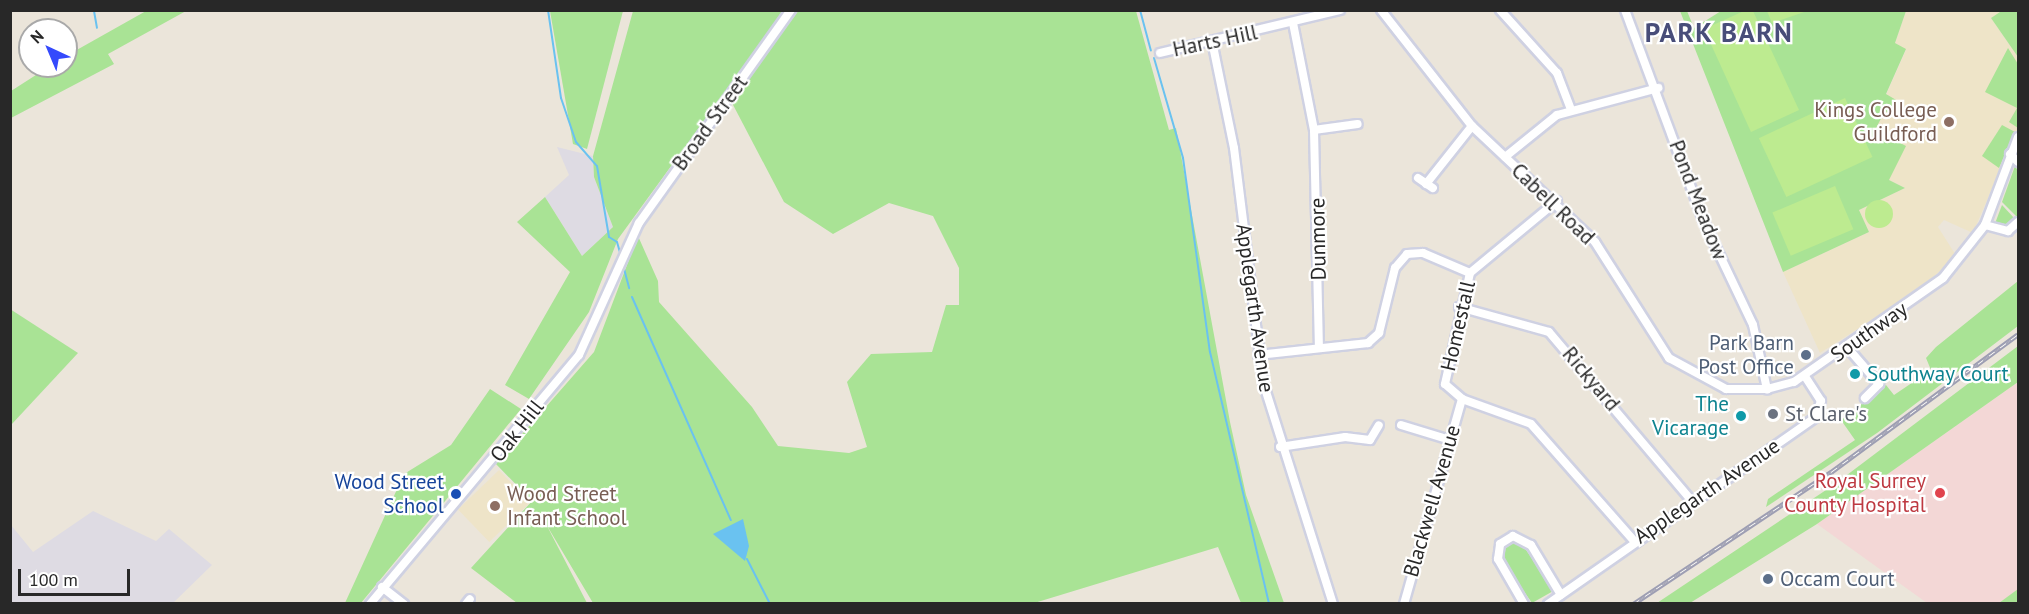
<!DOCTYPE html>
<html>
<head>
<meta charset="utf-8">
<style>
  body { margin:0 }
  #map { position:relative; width:2029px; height:614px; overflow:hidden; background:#ebe5da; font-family:"PT Sans",sans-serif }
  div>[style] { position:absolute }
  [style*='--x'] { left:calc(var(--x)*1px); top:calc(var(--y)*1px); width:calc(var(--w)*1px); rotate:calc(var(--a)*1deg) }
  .industrial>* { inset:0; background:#dedbe3 }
  .education>* { inset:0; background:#eee4c8; transform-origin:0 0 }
  .medical>* { inset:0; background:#f3d7d6 }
  .green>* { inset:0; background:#a9e395 }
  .pitch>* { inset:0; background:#bdeb90; transform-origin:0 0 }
  .round { border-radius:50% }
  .water>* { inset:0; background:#6ac2f0 }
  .stream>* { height:2px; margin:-1px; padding:0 1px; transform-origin:1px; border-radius:1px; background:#6ac2f0 }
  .roads { filter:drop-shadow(2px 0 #cfd1e2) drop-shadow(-2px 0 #cfd1e2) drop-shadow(0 2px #cfd1e2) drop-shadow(0 -2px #cfd1e2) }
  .minor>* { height:8px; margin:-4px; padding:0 4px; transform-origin:4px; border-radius:4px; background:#fff }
  .rail>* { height:4.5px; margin-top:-2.25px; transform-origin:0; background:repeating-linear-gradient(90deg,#fff 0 7px,#9d9eb3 0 14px); box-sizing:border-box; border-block:2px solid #9d9eb3 }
  .dots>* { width:16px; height:16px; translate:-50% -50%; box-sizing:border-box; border:3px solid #fff; border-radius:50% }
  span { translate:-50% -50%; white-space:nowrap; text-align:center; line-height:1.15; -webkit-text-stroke:4.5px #fff; paint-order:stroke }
  .street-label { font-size:21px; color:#282828 }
  .education-label { font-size:21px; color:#785e54 }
  .right { translate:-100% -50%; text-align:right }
  .left { translate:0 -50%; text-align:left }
  .service-label { font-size:21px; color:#4e5e75 }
  .culture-label { font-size:21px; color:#0d838f }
  .worship-label { font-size:21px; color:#5b616d }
  .health-label { font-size:21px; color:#be3a42 }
  .transit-label { font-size:21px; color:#164399 }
  .district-label { font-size:27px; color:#484d79; font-weight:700; letter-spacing:1.5px }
  .frame { position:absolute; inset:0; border:12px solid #282828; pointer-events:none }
  .north { position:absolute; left:18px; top:18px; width:60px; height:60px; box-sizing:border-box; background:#fff; border:2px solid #a9a9a9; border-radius:50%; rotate:316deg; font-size:16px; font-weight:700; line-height:24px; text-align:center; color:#282828 }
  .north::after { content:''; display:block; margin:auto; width:21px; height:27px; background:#354afc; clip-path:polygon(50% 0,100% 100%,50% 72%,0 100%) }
  .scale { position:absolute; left:18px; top:569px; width:112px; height:27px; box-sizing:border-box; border:3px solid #282828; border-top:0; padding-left:8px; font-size:18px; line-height:21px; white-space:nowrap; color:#282828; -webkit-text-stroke:4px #fff; paint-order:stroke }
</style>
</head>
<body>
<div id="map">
  <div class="industrial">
    <div style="clip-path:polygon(557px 147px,593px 156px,594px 177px,613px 227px,582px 256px,545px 197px,569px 175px)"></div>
    <div style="clip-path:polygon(93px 511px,156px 541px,169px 529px,212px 565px,173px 603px,11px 603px,11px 525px,33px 552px)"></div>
  </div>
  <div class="education">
    <div style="clip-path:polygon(1906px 11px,2003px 11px,1991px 18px,2018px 57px,2018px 127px,1973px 233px,1944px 220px,1938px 227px,1957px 257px,1914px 293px,1820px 353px,1783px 272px,1869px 232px,1859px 210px,1905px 188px,1889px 180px,1875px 130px,1885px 111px,1903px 104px,1886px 95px,1906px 50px,1895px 43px)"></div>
    <div style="left:499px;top:470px;width:45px;height:57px;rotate:46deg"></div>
  </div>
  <div class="medical">
    <div style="clip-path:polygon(2018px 382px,2018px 603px,1927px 603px,1817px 524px)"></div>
  </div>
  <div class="green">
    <div style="clip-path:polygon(2003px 10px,2018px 11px,2018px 57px,1991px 18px)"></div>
    <div style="clip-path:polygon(146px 11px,186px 11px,108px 54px,114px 64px,11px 118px,11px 91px,50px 66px,66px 66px,66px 56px)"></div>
    <div style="clip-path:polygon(550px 11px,623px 11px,587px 149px,573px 144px)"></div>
    <div style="clip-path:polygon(633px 11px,784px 11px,618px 239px,589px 312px,529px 399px,505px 385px,570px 272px,517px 222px,545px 197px,582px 256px,613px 227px,594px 177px,593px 156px)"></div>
    <div style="clip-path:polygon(798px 11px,1136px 11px,1169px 130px,1176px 128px,1230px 422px,1246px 495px,1284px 603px,1241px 603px,1218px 547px,1031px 604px,593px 603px,546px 524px,587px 603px,517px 603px,471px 568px,532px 501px,496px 464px,594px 352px,638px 236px,658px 281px,659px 302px,752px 407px,778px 446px,849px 453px,867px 447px,847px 382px,871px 354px,932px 352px,946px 305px,959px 305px,959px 268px,933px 216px,889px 203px,833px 234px,784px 202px,731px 101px)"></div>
    <div style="clip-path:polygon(1680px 11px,1687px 11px,1694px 28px,1721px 11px,1906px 11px,1895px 43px,1906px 49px,1886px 94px,1903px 104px,1897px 117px,1885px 111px,1875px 130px,1906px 146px,1889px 180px,1905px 188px,1859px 210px,1869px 232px,1783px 272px)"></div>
    <div style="clip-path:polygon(2008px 48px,2018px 64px,2018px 128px,2009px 122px,2017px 108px,1985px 92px)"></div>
    <div style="clip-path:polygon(2002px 125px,2015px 132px,1999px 168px,1982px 156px)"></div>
    <div style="clip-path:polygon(2015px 166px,2018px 171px,2017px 217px,2002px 202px)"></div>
    <div style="clip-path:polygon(2002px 205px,2015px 219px,2005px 227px,1994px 226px)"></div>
    <div style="clip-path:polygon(2018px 281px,2018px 326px,1877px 433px,1766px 507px,1768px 499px,1855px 440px,1841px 420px,1886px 385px,1894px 395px,1931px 370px,1926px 358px,1936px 347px)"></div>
    <div style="clip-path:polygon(10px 309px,78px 353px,11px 425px,10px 425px)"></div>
    <div style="clip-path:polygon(2018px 346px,2018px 382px,1817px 524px,1690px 603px,1657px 603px,1835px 484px)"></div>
    <div style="clip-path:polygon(490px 389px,521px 409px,361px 603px,345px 603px,404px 474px,451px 445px)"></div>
    <div style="clip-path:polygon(1518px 539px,1555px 590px,1532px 603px,1503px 561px,1502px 550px)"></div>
    <div style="clip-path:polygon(2018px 589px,2018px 603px,1999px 603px)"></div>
  </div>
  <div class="pitch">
    <div style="clip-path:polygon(1744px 11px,1753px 11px,1799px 110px,1751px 132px,1704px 29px)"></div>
    <div style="clip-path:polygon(1767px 11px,1767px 10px,1807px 11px,1772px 23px)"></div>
    <div style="left:1845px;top:98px;width:65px;height:95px;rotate:65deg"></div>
    <div style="left:1835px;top:186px;width:47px;height:68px;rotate:67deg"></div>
    <div class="round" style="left:1865px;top:200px;width:28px;height:28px"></div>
  </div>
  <div class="water">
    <div style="clip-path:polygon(743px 519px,749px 546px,745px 561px,713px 534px)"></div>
  </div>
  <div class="stream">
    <div style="--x:548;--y:10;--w:89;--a:81.6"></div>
    <div style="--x:561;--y:98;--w:46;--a:71.2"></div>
    <div style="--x:576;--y:142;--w:32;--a:49"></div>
    <div style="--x:597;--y:166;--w:72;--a:80.4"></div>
    <div style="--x:609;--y:237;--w:9;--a:32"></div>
    <div style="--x:617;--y:242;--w:15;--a:74"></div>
    <div style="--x:1140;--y:10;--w:42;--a:75"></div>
    <div style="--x:94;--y:11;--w:17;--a:80"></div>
    <div style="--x:1154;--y:58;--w:104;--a:73.8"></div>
    <div style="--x:1183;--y:158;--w:196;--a:82.1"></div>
    <div style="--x:1210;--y:352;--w:259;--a:76.8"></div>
    <div style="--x:623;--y:265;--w:24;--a:75"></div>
    <div style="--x:632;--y:297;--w:244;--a:66.1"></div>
    <div style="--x:747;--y:559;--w:51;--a:62.9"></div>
  </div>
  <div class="roads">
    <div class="minor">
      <div style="--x:1381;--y:10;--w:147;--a:51.9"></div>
      <div style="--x:1472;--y:126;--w:169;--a:43.3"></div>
      <div style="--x:1595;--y:242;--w:138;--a:57.5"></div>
      <div style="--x:1669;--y:358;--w:65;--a:28.5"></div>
      <div style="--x:1726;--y:389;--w:41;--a:0"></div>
      <div style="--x:1767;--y:389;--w:28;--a:-15"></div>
      <div style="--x:1794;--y:382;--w:182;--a:-34.9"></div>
      <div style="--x:1943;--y:278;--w:68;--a:-51.6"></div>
      <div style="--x:1985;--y:225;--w:94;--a:-69.4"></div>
      <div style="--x:1500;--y:10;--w:85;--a:47.9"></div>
      <div style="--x:1557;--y:73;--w:40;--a:69"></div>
      <div style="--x:1625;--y:10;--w:224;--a:69.6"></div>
      <div style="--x:1703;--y:220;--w:116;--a:64.5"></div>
      <div style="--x:1753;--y:325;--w:66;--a:77.7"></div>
      <div style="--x:1293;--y:23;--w:109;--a:78.9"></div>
      <div style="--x:1314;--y:130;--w:218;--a:88.7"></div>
      <div style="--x:1212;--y:41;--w:109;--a:78.4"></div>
      <div style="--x:1234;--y:148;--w:236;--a:82.9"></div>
      <div style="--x:1263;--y:382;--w:233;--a:72.5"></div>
      <div style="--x:1160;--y:53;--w:185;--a:-13.4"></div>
      <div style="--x:1314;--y:130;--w:44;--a:-7.8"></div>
      <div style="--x:2010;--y:154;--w:11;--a:45"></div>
      <div style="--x:1505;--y:157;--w:67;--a:-38.9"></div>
      <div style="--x:1557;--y:115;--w:105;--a:-15"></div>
      <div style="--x:1418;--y:178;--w:18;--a:34"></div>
      <div style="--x:1426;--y:184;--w:74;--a:-51.6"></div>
      <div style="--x:1557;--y:201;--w:113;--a:140.4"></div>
      <div style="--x:1470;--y:273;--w:114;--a:102.7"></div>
      <div style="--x:1445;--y:384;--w:23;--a:41"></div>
      <div style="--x:1462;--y:399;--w:73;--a:19.9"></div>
      <div style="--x:1531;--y:424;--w:156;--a:48.6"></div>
      <div style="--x:1985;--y:225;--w:24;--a:15"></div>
      <div style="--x:2008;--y:231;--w:13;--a:-42"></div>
      <div style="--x:1459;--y:307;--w:93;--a:15.5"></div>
      <div style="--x:1549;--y:332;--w:220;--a:49.8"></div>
      <div style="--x:1847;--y:347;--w:49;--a:49.1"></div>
      <div style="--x:1879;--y:384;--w:20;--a:135"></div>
      <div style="--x:1258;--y:355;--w:111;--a:-6.2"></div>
      <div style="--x:1368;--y:343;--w:15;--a:-42"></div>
      <div style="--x:1379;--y:333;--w:67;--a:-76.2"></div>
      <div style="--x:1395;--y:268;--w:18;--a:-49"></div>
      <div style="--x:1407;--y:254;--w:16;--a:-4"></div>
      <div style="--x:1423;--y:253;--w:51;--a:23.1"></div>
      <div style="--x:1401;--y:425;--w:48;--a:16.9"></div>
      <div style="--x:1280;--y:447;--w:66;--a:-8.7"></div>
      <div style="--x:1345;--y:437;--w:25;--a:7"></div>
      <div style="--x:1370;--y:440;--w:17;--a:-59"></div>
      <div style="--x:382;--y:587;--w:28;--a:38"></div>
      <div style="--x:370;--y:604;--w:325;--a:-50"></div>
      <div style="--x:579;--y:355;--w:145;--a:-65.6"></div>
      <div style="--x:639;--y:223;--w:262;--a:-54.5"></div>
      <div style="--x:466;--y:604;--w:6;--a:-51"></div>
      <div style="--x:1404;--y:604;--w:213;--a:-74.2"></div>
      <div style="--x:1524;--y:604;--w:52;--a:-120"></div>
      <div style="--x:1498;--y:559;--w:15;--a:-82"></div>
      <div style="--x:1500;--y:544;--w:15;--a:-32"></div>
      <div style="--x:1513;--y:536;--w:20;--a:27"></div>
      <div style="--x:1531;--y:545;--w:58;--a:59"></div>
      <div style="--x:1548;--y:604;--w:327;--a:-34.9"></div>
      <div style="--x:1816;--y:417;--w:17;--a:-73"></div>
      <div style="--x:1821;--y:401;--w:30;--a:-123"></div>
    </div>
  </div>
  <div class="rail">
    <div style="--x:1633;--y:604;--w:238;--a:-33.7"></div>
    <div style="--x:1831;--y:472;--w:232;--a:-36.4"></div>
  </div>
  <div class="dots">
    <div style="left:1949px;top:122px;background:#8d6e63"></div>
    <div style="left:1806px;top:355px;background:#5c6f8a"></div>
    <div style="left:1855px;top:374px;background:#0f9aa8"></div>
    <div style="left:1773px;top:414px;background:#6b7280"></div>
    <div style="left:1741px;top:416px;background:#0f9aa8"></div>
    <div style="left:1940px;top:493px;background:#e0444e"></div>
    <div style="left:456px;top:494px;background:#1a4fb4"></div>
    <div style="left:495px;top:506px;background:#8d6e63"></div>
    <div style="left:1768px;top:579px;background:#5c6f8a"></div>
  </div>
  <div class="street-label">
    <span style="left:1215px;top:41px;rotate:-12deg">Harts Hill</span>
    <span style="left:710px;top:123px;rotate:-54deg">Broad Street</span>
    <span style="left:1698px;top:200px;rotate:69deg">Pond Meadow</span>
    <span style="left:1553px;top:204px;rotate:44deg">Cabell Road</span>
    <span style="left:1318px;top:239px;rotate:-91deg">Dunmore</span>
    <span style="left:1255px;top:308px;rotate:82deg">Applegarth Avenue</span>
    <span style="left:1458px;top:326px;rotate:-77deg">Homestall</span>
    <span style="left:1869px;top:332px;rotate:-35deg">Southway</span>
    <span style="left:1591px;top:379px;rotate:50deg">Rickyard</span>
    <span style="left:517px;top:431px;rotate:-52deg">Oak Hill</span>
    <span style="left:1707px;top:491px;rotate:-34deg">Applegarth Avenue</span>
    <span style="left:1432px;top:501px;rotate:-74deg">Blackwell Avenue</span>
  </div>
  <div class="education-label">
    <span class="right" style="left:1937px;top:122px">Kings College<br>Guildford</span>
    <span class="left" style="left:507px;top:506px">Wood Street<br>Infant School</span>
  </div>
  <div class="service-label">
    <span class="right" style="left:1794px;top:355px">Park Barn<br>Post Office</span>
    <span class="left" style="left:1780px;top:579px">Occam Court</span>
  </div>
  <div class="culture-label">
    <span class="left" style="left:1867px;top:374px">Southway Court</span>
    <span class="right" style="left:1729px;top:416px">The<br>Vicarage</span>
  </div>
  <div class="worship-label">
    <span class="left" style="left:1785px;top:414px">St Clare's</span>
  </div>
  <div class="health-label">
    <span class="right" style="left:1926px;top:493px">Royal Surrey<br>County Hospital</span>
  </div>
  <div class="transit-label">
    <span class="right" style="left:444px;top:494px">Wood Street<br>School</span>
  </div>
  <div class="district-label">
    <span style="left:1719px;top:33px">PARK BARN</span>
  </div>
  <div class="frame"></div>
  <div class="north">N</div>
  <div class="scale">100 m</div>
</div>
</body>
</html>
